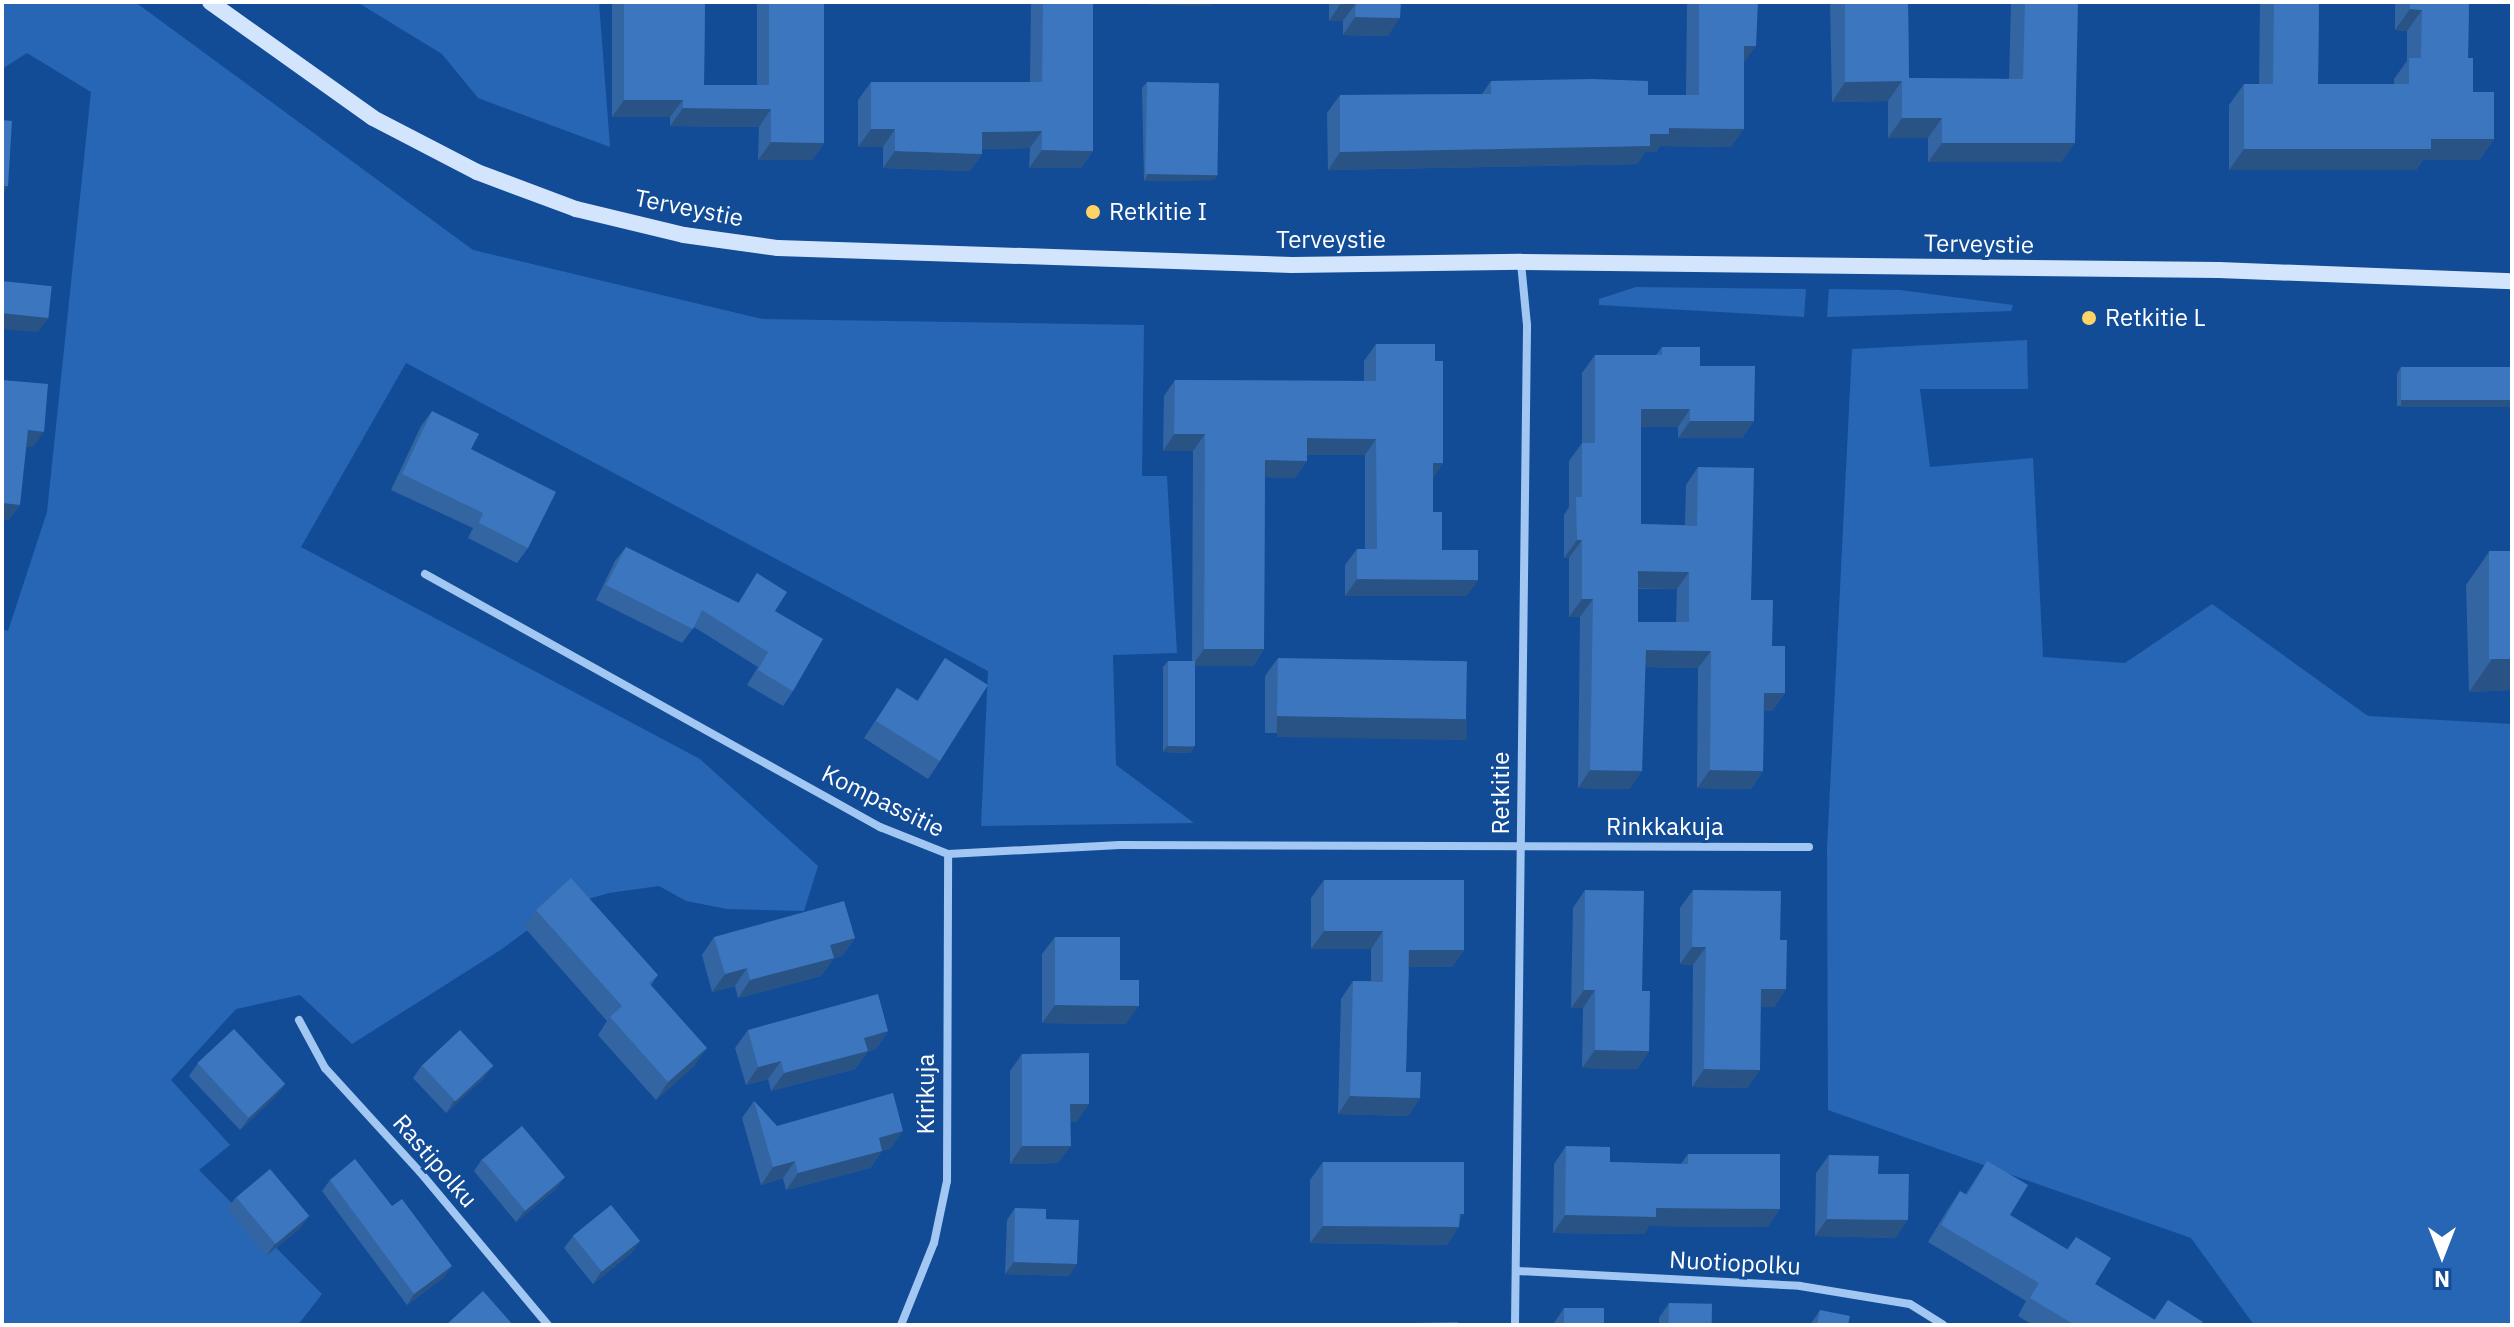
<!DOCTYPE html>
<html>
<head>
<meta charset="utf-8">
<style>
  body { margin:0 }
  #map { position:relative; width:2514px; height:1327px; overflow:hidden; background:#134c96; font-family:"IBM Plex Sans",sans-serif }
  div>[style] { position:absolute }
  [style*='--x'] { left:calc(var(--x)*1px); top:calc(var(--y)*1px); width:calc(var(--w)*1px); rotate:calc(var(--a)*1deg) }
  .green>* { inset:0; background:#2666b5 }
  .street>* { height:8px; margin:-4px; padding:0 4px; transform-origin:4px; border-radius:4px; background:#a3c7f3 }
  .secondary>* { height:16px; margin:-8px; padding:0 8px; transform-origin:8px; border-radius:8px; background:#d3e5fc }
  .wall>* { inset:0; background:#3465a3 }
  .shaded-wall>* { inset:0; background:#2a5385; transform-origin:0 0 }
  .building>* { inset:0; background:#3c76be; transform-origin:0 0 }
  .dots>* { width:22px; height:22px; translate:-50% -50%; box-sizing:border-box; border:4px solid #134c96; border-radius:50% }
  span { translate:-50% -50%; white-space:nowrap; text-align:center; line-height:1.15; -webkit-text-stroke:6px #134c96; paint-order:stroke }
  .street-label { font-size:24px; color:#fff }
  .poi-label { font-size:24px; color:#fff }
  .left { translate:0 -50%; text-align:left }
  .frame { position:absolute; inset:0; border:4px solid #fff; pointer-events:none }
  .north { position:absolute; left:2402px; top:1215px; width:80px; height:80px; -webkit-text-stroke:6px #134c96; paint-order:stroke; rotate:180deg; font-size:22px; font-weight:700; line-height:32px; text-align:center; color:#fff }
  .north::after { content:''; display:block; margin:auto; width:28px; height:36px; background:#fff; clip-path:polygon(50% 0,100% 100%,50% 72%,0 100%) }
</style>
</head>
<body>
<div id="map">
  <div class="green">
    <div style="clip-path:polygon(2px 2px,135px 2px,473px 250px,762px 319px,1144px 325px,1142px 476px,1167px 476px,1177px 653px,1113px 655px,1116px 765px,1194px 823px,981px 826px,988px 671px,406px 363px,301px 547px,700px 759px,818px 866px,804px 911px,727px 909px,686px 901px,659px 886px,609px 893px,557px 908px,502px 949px,352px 1044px,300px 995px,236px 1009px,171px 1080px,230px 1145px,199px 1170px,322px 1294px,298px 1325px,2px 1325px,2px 629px,8px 631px,47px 512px,91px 92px,27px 53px,2px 69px)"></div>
    <div style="clip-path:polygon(357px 2px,599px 2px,610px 147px,478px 98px,442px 54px)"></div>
    <div style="clip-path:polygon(1636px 287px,1806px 289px,1804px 317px,1599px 305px,1599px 299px)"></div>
    <div style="clip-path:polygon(1829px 289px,1900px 290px,2013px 305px,2011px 311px,1827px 317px)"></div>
    <div style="clip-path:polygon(2027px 340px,2028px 389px,1920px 389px,1930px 467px,2033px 458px,2043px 657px,2125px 663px,2212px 604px,2368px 716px,2512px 724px,2512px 1325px,2254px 1325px,2191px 1238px,1828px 1110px,1827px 849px,1852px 349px)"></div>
  </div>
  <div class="street">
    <div style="--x:425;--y:574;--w:521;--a:29.08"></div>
    <div style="--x:880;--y:827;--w:73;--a:21.7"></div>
    <div style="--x:948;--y:854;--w:172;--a:-3"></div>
    <div style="--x:1120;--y:845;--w:689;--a:0.17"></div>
    <div style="--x:299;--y:1020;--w:55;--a:61.6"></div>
    <div style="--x:325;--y:1068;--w:141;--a:47.6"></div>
    <div style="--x:420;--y:1172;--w:199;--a:50.1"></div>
    <div style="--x:1517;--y:1271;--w:283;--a:3"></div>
    <div style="--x:1800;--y:1286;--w:111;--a:9.3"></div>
    <div style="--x:1910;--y:1304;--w:39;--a:32"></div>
    <div style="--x:901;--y:1325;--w:88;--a:-68.1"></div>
    <div style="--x:934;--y:1243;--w:63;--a:-78.2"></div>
    <div style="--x:947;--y:1181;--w:327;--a:-89.8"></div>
    <div style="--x:1515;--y:1325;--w:1000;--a:-89.31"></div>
    <div style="--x:1527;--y:325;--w:62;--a:-95.5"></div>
  </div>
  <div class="secondary">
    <div style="--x:210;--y:2;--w:200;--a:35.4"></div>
    <div style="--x:373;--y:118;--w:117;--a:27.4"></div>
    <div style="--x:477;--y:172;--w:106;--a:20.5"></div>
    <div style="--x:576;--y:209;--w:111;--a:13.5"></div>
    <div style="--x:684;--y:235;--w:95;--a:7.9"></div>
    <div style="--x:778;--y:248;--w:514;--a:1.89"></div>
    <div style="--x:1292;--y:265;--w:229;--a:-0.8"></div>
    <div style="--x:1521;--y:262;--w:698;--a:0.66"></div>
    <div style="--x:2219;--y:270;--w:293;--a:2.2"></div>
  </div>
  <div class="wall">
    <div style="clip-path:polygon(612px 2px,705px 2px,704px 85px,757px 85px,757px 2px,824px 2px,824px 143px,812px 160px,758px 160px,759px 127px,670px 126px,670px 117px,612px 117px)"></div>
    <div style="clip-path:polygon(1031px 2px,1093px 2px,1093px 151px,1081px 168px,1029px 168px,1030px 148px,982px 149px,982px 154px,970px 171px,883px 168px,883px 147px,858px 147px,858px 100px,871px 82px,1030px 82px)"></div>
    <div style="clip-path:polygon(1329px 2px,1401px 2px,1388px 36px,1343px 35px,1343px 21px,1329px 21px)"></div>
    <div style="clip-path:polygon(1687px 2px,1758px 2px,1744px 63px,1731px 147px,1660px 146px,1656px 152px,1645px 152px,1637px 164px,1328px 170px,1327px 113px,1340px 95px,1482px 94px,1491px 81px,1648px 95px,1686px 95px)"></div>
    <div style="clip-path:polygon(1830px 2px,1908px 2px,1909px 78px,2009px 79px,2011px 2px,2078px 2px,2061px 162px,1928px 162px,1928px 138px,1888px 138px,1888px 101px,1832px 102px)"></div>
    <div style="clip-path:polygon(2260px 2px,2319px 2px,2318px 84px,2394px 84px,2394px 79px,2407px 61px,2407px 31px,2395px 30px,2395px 2px,2469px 2px,2468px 58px,2473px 92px,2494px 139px,2479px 160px,2423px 160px,2416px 170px,2229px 170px,2229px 105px,2244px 84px,2259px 84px)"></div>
    <div style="clip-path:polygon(1147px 82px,1218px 174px,1214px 180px,1144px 181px,1142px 88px)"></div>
    <div style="clip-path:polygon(1376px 344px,1435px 361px,1443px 463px,1433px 478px,1433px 512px,1442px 550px,1478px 580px,1466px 596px,1345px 596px,1345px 565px,1357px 549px,1365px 549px,1365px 455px,1307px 455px,1307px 461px,1295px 478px,1265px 477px,1264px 649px,1253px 666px,1195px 666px,1194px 747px,1190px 753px,1163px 752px,1163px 667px,1168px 661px,1192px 661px,1193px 451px,1163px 451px,1164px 396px,1175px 380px,1364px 381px,1364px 361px)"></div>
    <div style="clip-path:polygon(evenodd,1662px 347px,1700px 366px,1754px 421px,1742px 438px,1678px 438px,1678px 427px,1641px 427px,1641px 524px,1685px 525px,1686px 485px,1698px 467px,1751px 600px,1772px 646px,1785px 693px,1772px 711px,1764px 711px,1763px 771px,1751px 789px,1697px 788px,1698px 668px,1645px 667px,1630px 789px,1578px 788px,1580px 617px,1569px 617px,1569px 558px,1564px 558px,1564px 515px,1569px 507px,1569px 461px,1582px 443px,1582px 373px,1595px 355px,1656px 355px,1662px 347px,1638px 589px,1677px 589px,1676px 622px,1638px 622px,1638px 589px)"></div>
    <div style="clip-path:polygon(2401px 367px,2512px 406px,2397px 406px,2397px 374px)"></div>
    <div style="clip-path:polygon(432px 411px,471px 449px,528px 548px,517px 563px,468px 538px,473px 528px,391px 490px,421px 426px)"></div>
    <div style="clip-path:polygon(626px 547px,738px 603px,757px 573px,775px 611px,793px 691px,783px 706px,747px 685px,758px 667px,694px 627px,682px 643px,596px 600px,615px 561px)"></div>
    <div style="clip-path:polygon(2512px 551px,2512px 698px,2511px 698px,2511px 690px,2469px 692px,2466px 585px,2489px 552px)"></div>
    <div style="clip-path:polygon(945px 658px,940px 761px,928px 779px,864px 738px,897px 688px,917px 701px)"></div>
    <div style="clip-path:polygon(1278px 658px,1454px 735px,1265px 733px,1265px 676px)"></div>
    <div style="clip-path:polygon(1324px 880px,1464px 950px,1452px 967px,1409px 967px,1406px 1072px,1420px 1098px,1408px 1116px,1338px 1114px,1341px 999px,1353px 981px,1371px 981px,1371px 949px,1311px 949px,1311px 898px)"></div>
    <div style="clip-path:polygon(1585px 890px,1642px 991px,1649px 1051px,1637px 1069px,1582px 1068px,1583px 1008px,1571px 1008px,1573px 908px)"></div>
    <div style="clip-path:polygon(1693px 890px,1780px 940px,1786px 989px,1774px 1007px,1761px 1007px,1748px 1088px,1692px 1087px,1693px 965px,1680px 964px,1680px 908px)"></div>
    <div style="clip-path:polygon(536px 910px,658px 975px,651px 985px,695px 1065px,656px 1100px,598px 1035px,607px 1021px,524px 927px)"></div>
    <div style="clip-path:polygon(714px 937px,855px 938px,842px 956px,834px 958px,821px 976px,738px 998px,735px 986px,712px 992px,702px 955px)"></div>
    <div style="clip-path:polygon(1055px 937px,1120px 980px,1126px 1024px,1042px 1023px,1042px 954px)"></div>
    <div style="clip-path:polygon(748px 1030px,888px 1031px,876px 1049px,868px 1051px,855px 1069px,771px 1091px,768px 1079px,746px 1085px,735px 1048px)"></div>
    <div style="clip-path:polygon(1022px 1054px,1089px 1104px,1076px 1122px,1070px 1122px,1058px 1163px,1010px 1164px,1010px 1071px)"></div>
    <div style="clip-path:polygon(198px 1063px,285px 1084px,276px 1096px,240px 1130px,189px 1076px)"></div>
    <div style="clip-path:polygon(422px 1065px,484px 1078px,446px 1113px,413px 1078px)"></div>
    <div style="clip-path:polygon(754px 1101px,777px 1126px,891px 1148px,882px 1151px,870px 1168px,786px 1190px,783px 1178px,761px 1185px,742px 1118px)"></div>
    <div style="clip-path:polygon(1566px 1146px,1610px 1162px,1681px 1164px,1688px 1154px,1768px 1227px,1649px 1226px,1644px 1234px,1553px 1233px,1554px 1164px)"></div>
    <div style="clip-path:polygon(1829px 1155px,1878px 1174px,1896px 1238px,1815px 1236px,1816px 1173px)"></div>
    <div style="clip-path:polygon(482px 1159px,556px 1189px,516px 1222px,474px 1171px)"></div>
    <div style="clip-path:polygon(1987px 1161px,2010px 1215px,2067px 1249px,2076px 1237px,2095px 1284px,2154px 1320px,2168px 1300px,2201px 1325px,2033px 1325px,2018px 1316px,2026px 1301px,1928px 1242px,1948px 1209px,1960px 1191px,1965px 1195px)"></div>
    <div style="clip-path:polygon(1323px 1162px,1460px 1219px,1447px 1245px,1310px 1243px,1310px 1180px)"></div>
    <div style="clip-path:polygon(330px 1180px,444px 1277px,407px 1305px,322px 1191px)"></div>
    <div style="clip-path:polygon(236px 1197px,309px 1216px,300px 1228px,266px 1256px,227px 1209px)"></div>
    <div style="clip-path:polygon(1015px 1208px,1046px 1219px,1069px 1276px,1005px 1274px,1007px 1220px)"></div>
    <div style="clip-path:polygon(573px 1236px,640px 1241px,631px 1253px,593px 1284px,564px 1248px)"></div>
    <div style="clip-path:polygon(1669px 1303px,1712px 1325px,1659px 1325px,1659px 1318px)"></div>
    <div style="clip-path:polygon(1564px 1308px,1603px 1325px,1554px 1325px,1554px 1323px)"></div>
    <div style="clip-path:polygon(1820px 1310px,1848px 1325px,1810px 1325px)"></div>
  </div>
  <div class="shaded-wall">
    <div style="clip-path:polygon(1151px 2px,1214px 2px,1211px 6px,1149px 5px)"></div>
    <div style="clip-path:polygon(1341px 3px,1356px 3px,1343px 21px,1329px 21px)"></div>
    <div style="clip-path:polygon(2410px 9px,2422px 10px,2407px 31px,2395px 30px)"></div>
    <div style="clip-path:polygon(1355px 17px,1400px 18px,1388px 36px,1343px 35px)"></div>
    <div style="clip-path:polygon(1744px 46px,1756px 46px,1743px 64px)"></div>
    <div style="clip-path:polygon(1902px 81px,1888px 101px,1832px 102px,1845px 82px)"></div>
    <div style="clip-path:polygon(624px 100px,683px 100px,670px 117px,612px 117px)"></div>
    <div style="clip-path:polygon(683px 108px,771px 109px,759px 127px,670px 126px)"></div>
    <div style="clip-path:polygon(1902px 118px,1942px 118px,1928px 138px,1888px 138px)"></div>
    <div style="clip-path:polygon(1669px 128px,1744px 129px,1731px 147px,1660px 146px,1656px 152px,1645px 152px,1637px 164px,1328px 170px,1340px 152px)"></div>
    <div style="clip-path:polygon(871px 129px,895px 129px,883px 147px,858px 147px)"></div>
    <div style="clip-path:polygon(1042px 131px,1030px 148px,970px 149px,982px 132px)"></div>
    <div style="clip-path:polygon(2431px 139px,2494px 139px,2479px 160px,2423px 160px,2416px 170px,2229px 170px,2244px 149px)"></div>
    <div style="clip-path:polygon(771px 142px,824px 143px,812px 160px,758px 160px)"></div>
    <div style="clip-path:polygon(1942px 143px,2075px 143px,2061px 162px,1928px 162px)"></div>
    <div style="clip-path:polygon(1042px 150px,1093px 151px,1081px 168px,1029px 168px)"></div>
    <div style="clip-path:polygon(895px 151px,982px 154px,970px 171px,883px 168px)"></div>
    <div style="clip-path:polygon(1148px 174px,1218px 174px,1214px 180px,1144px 181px)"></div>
    <div style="clip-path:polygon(2px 186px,8px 186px,2px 196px)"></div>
    <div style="clip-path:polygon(2px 313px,49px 317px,38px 332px,2px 329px)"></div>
    <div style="left:2401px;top:400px;width:111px;height:7px"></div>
    <div style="clip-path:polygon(1641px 409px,1690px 409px,1678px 427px,1628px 427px)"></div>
    <div style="clip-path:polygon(1690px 421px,1754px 421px,1742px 438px,1678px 438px)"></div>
    <div style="clip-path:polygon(28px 430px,44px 432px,33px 447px,17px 446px)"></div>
    <div style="clip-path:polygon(1174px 434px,1205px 434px,1193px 451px,1163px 451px)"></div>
    <div style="clip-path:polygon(1307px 438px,1376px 439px,1365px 455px,1295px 455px)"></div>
    <div style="clip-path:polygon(1265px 460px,1307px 461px,1295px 478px,1253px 477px)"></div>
    <div style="clip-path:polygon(1433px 463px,1443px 463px,1432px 480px)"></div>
    <div style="clip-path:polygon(2px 503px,20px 505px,9px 520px,2px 519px)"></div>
    <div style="clip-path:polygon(1577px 540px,1582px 540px,1569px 558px,1564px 558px)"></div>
    <div style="clip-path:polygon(1638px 571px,1689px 572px,1677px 589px,1625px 588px)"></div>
    <div style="clip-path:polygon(1357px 579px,1478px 580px,1466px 596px,1345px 596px)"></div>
    <div style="clip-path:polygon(1582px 599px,1593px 599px,1580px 617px,1569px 617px)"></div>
    <div style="clip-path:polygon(1204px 649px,1264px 649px,1253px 666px,1192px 666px)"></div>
    <div style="clip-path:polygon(1646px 650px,1711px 651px,1698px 668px,1634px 667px)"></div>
    <div style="clip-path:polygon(2492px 659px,2512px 659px,2512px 688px,2511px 690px,2469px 692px)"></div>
    <div style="clip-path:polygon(1764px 693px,1785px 693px,1772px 711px,1752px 711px)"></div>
    <div style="left:1277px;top:716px;width:190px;height:21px;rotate:1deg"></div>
    <div style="clip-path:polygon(1167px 746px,1194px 747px,1190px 753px,1163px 752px)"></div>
    <div style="clip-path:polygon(1590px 770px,1642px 771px,1630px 789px,1578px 788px)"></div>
    <div style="clip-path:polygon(1710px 770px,1763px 771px,1751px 789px,1697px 788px)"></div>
    <div style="clip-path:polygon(1324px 931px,1383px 931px,1371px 949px,1311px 949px)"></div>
    <div style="clip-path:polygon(855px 938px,842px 956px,823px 961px,834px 958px,821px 976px,738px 998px,750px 980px,830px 945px)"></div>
    <div style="clip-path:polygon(1692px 947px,1706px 947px,1693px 965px,1680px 964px)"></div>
    <div style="clip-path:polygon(1409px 950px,1464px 950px,1452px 967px,1397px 967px)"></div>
    <div style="clip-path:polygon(747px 968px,735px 986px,712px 992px,725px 974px)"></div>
    <div style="clip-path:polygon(1761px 989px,1786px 989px,1774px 1007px,1749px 1007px)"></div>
    <div style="clip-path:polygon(1584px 990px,1595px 990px,1583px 1008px,1571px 1008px)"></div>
    <div style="clip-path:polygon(1055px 1005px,1139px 1006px,1126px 1024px,1042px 1023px)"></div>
    <div style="clip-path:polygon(888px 1031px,876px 1049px,853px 1055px,868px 1051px,855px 1069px,771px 1091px,784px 1073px,864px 1038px)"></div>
    <div style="clip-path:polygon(707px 1048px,695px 1065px,656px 1100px,668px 1082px)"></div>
    <div style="clip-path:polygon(1595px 1050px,1649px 1051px,1637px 1069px,1582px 1068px)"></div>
    <div style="clip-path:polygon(781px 1061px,768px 1079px,746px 1085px,758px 1067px)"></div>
    <div style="clip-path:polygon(493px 1066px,484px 1078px,446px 1113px,454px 1101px)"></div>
    <div style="clip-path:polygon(1704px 1069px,1760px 1070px,1748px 1088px,1692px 1087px)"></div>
    <div style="clip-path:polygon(285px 1084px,276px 1096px,240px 1130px,249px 1118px)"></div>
    <div style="clip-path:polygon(1350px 1096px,1420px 1098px,1408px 1116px,1338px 1114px)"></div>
    <div style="clip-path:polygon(1070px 1104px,1089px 1104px,1076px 1122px,1058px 1122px)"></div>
    <div style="clip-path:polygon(903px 1131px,891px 1148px,882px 1151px,870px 1168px,786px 1190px,798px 1173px,879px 1138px)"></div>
    <div style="clip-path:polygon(1022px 1146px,1071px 1146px,1058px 1163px,1010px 1164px)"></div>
    <div style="clip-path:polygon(795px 1161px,783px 1178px,761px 1185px,773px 1167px)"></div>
    <div style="clip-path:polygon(565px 1177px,556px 1189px,516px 1222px,525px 1210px)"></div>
    <div style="clip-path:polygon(1656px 1208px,1780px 1209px,1768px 1227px,1649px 1226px,1644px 1234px,1553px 1233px,1565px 1215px)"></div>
    <div style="clip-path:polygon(1464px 1214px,1454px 1227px,1459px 1227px,1447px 1245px,1310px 1243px,1323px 1226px)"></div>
    <div style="clip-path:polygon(309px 1216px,300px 1228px,266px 1256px,275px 1244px)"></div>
    <div style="clip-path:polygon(1827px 1219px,1908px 1220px,1896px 1238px,1815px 1236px)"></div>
    <div style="clip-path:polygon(640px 1241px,631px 1253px,593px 1284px,601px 1272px)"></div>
    <div style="clip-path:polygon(1014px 1262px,1077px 1264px,1069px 1276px,1005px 1274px)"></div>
    <div style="clip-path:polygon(452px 1266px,444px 1277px,407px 1305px,414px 1294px)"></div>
  </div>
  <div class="building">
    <div style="clip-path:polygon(624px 2px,705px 2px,704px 85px,769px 85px,769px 2px,824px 2px,824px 143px,771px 142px,771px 109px,683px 108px,683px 100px,624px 100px)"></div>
    <div style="clip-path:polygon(1043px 2px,1093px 2px,1093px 151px,1042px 150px,1042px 131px,982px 132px,982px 154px,895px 151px,895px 129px,871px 129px,871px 82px,1042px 82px)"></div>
    <div style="clip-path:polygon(1342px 2px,1401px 2px,1400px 18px,1355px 17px,1356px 3px,1341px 3px)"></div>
    <div style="clip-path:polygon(1699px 2px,1758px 2px,1756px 46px,1744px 46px,1744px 129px,1669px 128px,1669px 134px,1650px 134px,1650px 146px,1340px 152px,1340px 95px,1491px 94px,1491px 81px,1592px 79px,1648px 81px,1648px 95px,1699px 95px)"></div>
    <div style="clip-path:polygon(1845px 2px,1908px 2px,1909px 78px,2023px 79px,2025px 2px,2078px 2px,2075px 143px,1942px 143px,1942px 118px,1902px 118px,1902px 81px,1845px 82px)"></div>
    <div style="clip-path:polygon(2274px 2px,2319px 2px,2318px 84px,2409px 84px,2409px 58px,2421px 58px,2422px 10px,2410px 9px,2410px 2px,2469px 2px,2468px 58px,2473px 58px,2473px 92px,2494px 92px,2494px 139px,2431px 139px,2431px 149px,2244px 149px,2244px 84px,2273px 84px)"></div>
    <div style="left:1147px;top:82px;width:72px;height:92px;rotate:1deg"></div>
    <div style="clip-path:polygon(2px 120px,12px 121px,8px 186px,2px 186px)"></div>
    <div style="left:2px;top:281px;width:50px;height:32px;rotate:6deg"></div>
    <div style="clip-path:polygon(1376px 344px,1435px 344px,1435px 361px,1443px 361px,1443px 463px,1433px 463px,1433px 512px,1442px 512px,1442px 550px,1478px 550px,1478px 580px,1357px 579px,1357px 549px,1377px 549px,1376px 439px,1307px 438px,1307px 461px,1265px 460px,1264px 649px,1204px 649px,1205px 434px,1174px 434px,1175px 380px,1376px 381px)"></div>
    <div style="clip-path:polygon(evenodd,1662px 347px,1700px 347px,1700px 366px,1755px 366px,1754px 421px,1690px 421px,1690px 409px,1641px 409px,1641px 524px,1697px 526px,1698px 467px,1754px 468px,1751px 600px,1773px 600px,1772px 646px,1785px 646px,1785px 693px,1764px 693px,1763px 771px,1710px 770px,1711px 651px,1646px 650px,1642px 771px,1590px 770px,1593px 599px,1582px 599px,1582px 540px,1577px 540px,1576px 497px,1582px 497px,1582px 443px,1595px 443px,1595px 355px,1662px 355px,1662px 347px,1638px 571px,1689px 572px,1689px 622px,1638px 622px,1638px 571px)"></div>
    <div style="left:2401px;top:367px;width:111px;height:33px"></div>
    <div style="clip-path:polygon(2px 380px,48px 384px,44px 432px,28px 430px,20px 505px,2px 503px)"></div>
    <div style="clip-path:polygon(432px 411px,479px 434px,471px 449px,556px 492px,528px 548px,479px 523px,483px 513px,402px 474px)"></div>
    <div style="clip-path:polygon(626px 547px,739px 603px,757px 573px,787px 592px,775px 611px,823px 639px,793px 691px,758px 670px,768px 652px,702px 610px,693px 629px,606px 585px)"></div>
    <div style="left:2512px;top:551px;width:108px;height:23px;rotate:90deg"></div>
    <div style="clip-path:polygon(945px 658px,988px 685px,940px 761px,876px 721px,897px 688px,918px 701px)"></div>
    <div style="left:1278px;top:658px;width:189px;height:58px;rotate:1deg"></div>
    <div style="left:1168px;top:661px;width:27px;height:85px"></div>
    <div style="clip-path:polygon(571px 878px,658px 975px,649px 983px,707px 1048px,668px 1082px,610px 1017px,622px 1006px,536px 910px)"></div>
    <div style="clip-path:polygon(1324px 880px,1464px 880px,1464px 950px,1409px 950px,1406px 1072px,1421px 1072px,1420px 1098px,1350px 1096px,1353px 981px,1383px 982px,1383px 931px,1324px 931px)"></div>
    <div style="clip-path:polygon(1585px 890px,1644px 891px,1642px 991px,1650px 991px,1649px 1051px,1595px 1050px,1595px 990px,1584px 990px)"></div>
    <div style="clip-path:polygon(1693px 890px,1781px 891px,1780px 940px,1787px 940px,1786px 989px,1761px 989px,1760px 1070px,1704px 1069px,1706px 947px,1692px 947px)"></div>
    <div style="clip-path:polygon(844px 901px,855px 938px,830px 945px,834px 958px,750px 980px,747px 968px,725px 974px,714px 937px)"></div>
    <div style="clip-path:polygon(1055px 937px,1120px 937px,1120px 980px,1139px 980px,1139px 1006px,1055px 1005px)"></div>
    <div style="clip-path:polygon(878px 994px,888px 1031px,864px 1038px,868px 1051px,784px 1073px,781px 1061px,758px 1067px,748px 1030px)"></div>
    <div style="left:234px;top:1029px;width:75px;height:50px;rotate:47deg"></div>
    <div style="left:460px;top:1030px;width:49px;height:52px;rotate:47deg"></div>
    <div style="clip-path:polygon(1089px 1053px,1089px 1104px,1070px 1104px,1071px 1146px,1022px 1146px,1022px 1054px)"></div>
    <div style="clip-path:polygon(893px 1093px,903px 1131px,879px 1138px,882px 1151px,798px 1173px,795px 1161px,773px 1167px,754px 1101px,777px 1126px)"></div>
    <div style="left:522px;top:1126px;width:67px;height:52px;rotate:50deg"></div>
    <div style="clip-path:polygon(1566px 1146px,1610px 1147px,1610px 1162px,1688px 1164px,1688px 1154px,1780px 1154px,1780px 1209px,1656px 1208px,1656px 1217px,1565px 1215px)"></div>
    <div style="clip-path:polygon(1829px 1155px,1879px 1156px,1878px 1174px,1909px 1174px,1908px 1220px,1827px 1219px)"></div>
    <div style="clip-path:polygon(355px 1159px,392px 1206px,402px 1199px,452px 1266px,414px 1294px,330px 1180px)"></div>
    <div style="clip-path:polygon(1987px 1161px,2028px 1185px,2010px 1215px,2068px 1250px,2076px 1237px,2111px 1258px,2095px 1284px,2155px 1320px,2168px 1300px,2203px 1322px,2201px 1325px,2075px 1325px,2030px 1298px,2039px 1283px,1941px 1225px,1960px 1191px,1967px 1195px)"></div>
    <div style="clip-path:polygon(1323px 1162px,1464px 1162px,1464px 1214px,1460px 1214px,1459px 1227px,1323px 1226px)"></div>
    <div style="left:270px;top:1169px;width:61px;height:44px;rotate:50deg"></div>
    <div style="left:611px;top:1205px;width:46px;height:49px;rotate:51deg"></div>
    <div style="clip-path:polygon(1015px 1208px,1046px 1209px,1046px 1219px,1079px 1220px,1077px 1264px,1014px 1262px)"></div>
    <div style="clip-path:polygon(483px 1291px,513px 1325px,448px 1325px,447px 1324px)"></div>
    <div style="left:1669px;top:1303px;width:43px;height:22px;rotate:1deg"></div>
    <div style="left:1564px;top:1308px;width:40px;height:17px"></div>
    <div style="clip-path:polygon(1820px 1310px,1850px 1316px,1848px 1325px,1817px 1325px)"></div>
    <div style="clip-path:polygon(1458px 1322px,1458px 1325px,1318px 1325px)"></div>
  </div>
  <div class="dots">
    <div style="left:1093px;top:212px;background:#ffd365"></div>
    <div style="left:2089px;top:318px;background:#ffd365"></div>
  </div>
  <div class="street-label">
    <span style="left:689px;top:208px;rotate:11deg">Terveystie</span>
    <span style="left:1331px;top:240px">Terveystie</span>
    <span style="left:1979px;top:244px;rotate:1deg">Terveystie</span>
    <span style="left:1501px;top:793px;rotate:-90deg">Retkitie</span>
    <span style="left:883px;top:801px;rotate:26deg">Kompassitie</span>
    <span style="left:1665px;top:827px">Rinkkakuja</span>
    <span style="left:926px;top:1094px;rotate:-90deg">Kirikuja</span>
    <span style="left:435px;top:1161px;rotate:49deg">Rastipolku</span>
    <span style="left:1735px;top:1263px;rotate:3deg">Nuotiopolku</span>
  </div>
  <div class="poi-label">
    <span class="left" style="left:1109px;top:212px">Retkitie I</span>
    <span class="left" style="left:2105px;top:318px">Retkitie L</span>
  </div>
  <div class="frame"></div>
  <div class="north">N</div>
</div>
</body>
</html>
